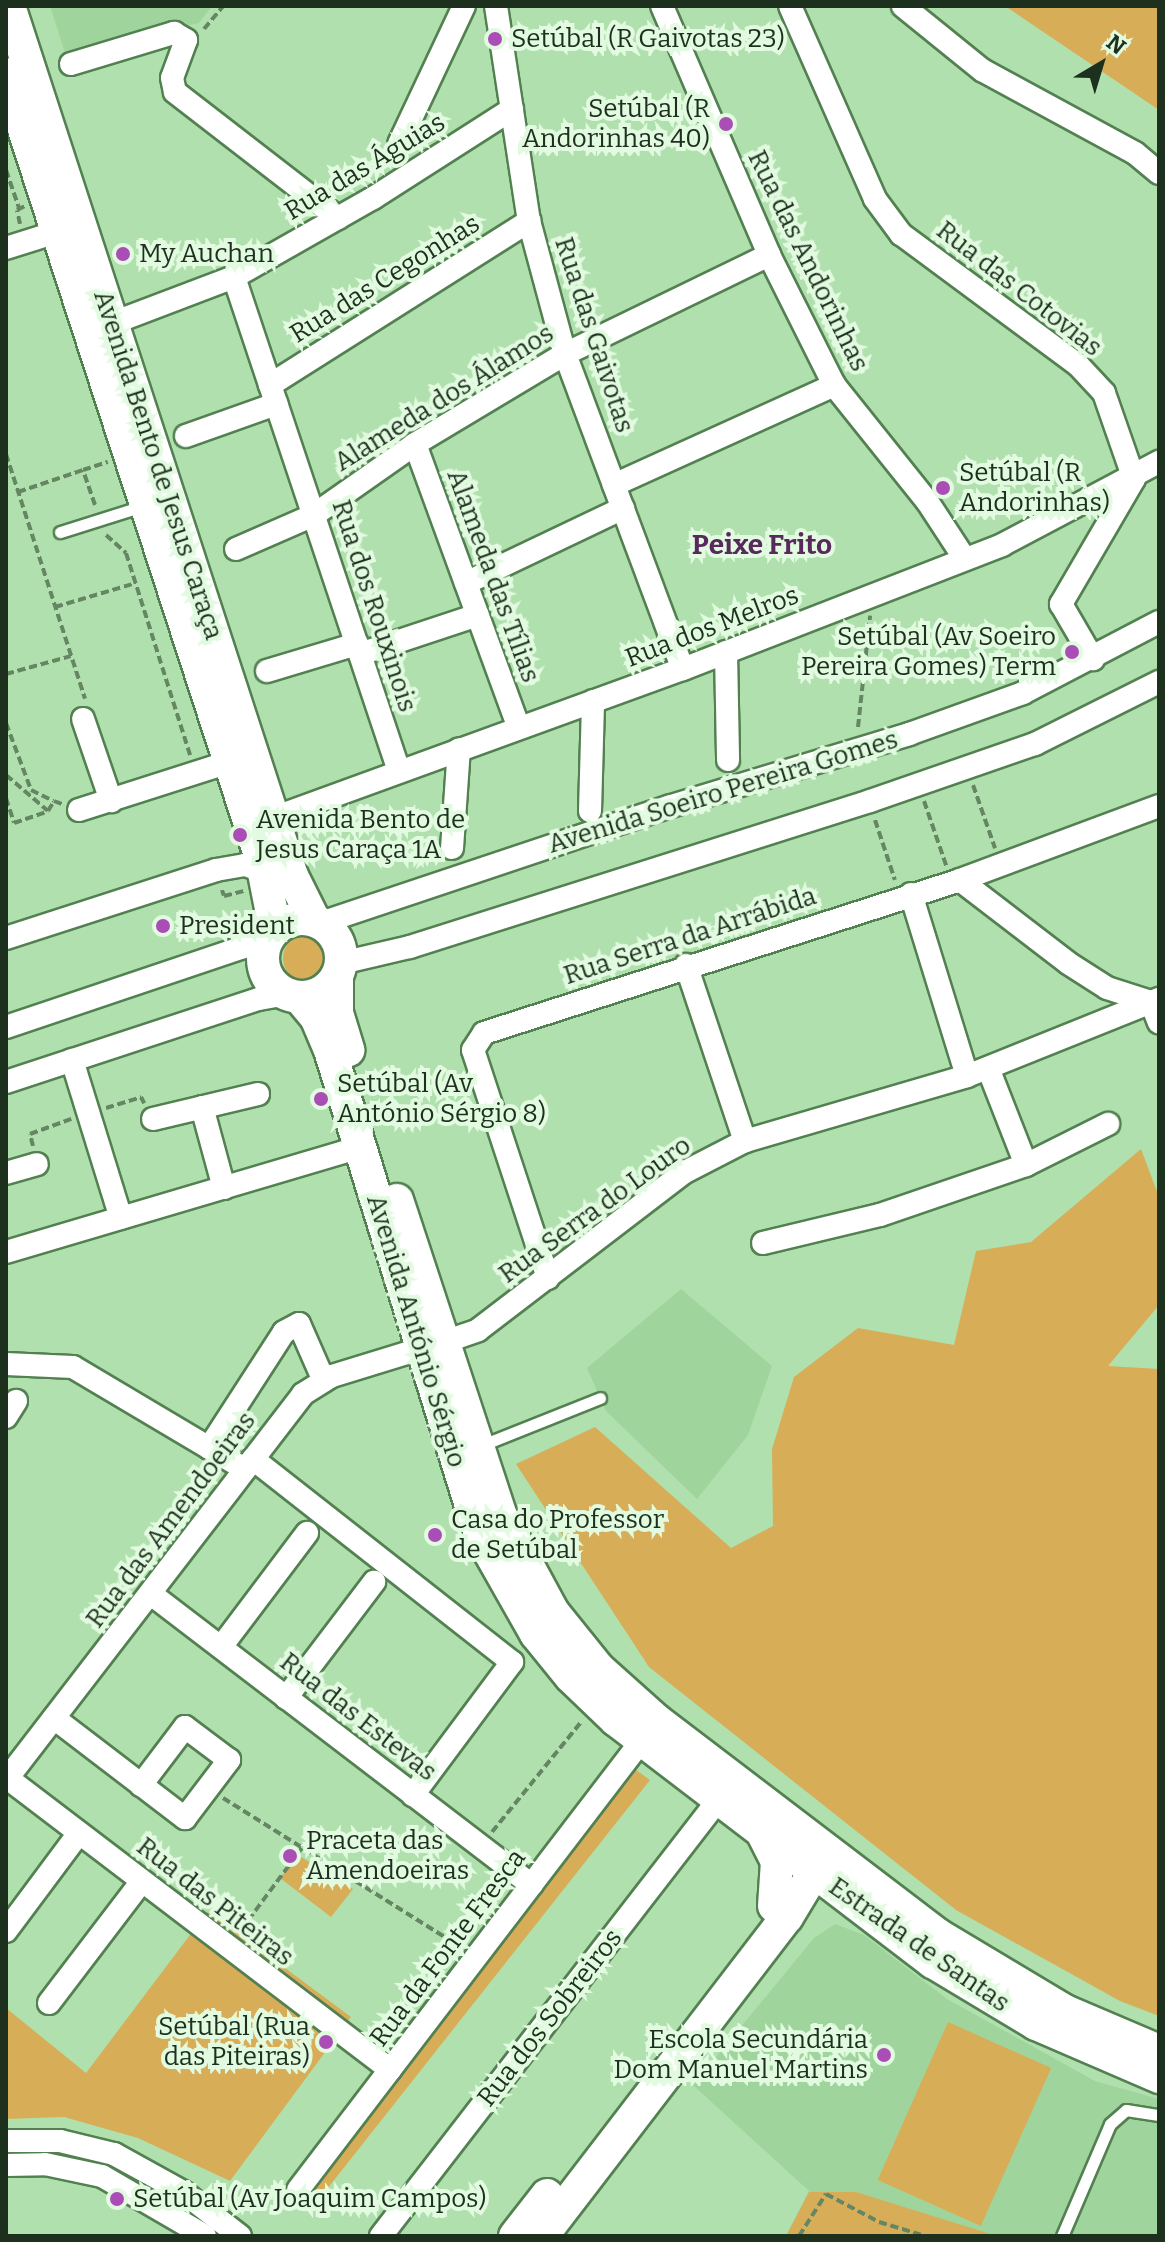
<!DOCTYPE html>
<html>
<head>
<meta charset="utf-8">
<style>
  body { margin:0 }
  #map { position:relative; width:1165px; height:2242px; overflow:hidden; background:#b0e0ad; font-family:Bitter,serif }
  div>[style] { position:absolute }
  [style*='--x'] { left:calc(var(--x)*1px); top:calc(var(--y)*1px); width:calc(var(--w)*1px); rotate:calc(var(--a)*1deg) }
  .built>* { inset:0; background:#9fd59c }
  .green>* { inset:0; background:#d8ad57; transform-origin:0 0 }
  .round { border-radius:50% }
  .path>* { height:4px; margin-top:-2px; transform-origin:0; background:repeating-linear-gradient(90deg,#658663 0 8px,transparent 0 12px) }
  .roads { filter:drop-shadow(2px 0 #538051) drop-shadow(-2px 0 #538051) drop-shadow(0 2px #538051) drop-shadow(0 -2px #538051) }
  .lane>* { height:11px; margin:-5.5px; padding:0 5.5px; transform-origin:5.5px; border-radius:5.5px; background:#fff }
  .street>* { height:22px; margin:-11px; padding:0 11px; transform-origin:11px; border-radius:11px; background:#fff }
  .secondary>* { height:32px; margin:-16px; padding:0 16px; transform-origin:16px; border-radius:16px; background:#fff }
  .secondary>.ring { margin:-16px; padding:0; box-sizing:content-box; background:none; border:32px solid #fff; border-radius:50% }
  .dots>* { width:22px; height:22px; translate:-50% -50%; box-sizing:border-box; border:4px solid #e1fae0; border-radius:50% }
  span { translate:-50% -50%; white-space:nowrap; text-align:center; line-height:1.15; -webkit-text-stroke:8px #e1fae0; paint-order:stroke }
  .poi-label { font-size:26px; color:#1d301d }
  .left { translate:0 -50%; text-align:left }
  .right { translate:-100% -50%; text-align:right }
  .street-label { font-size:26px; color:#1d301d }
  .neighbourhood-label { font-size:28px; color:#57295c; font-weight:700 }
  .frame { position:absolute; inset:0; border:8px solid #1d301d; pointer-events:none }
  .north { position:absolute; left:1061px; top:24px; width:80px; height:80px; -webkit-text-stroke:6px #e1fae0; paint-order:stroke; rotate:38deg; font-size:22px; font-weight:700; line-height:32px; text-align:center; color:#1d301d }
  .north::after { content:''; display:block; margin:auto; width:28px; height:36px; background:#1d301d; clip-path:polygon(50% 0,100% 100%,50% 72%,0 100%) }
</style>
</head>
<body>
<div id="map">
  <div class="built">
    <div style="clip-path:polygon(50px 6px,212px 6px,199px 23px,65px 53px)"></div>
    <div style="clip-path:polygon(681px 1289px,772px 1366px,748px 1435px,697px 1499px,606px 1411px,587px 1368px)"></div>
    <div style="clip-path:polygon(835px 1924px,864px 1935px,947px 1999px,1095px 2081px,1159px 2099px,1159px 2236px,786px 2236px,809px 2191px,693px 2085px,814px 1938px)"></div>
  </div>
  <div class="green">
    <div style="clip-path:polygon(1005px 6px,1159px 6px,1159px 110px)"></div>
    <div class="round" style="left:283px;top:934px;width:48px;height:48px"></div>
    <div style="clip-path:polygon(1141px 1149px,1159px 1197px,1159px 1305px,1108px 1366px,1159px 1369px,1159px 2016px,1120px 2001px,956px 1910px,649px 1667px,516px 1464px,595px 1427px,731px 1548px,773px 1526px,772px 1449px,794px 1377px,858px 1328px,954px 1345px,976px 1251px,1031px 1242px)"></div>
    <div style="clip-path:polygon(636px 1770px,650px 1780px,316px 2203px,303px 2201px)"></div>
    <div style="clip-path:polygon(298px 1855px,353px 1889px,331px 1917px,280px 1878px)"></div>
    <div style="clip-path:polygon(208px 1911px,351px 2017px,230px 2181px,138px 2138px,64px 2117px,6px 2119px,6px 2008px,86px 2073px)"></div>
    <div style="left:948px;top:2022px;width:113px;height:173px;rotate:24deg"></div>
    <div style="clip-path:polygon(809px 2192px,856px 2192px,997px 2236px,786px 2236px)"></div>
  </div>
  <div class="path">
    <div style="--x:204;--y:29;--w:30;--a:-50"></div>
    <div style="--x:6;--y:170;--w:40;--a:71.1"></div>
    <div style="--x:20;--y:224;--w:14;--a:-102"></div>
    <div style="--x:17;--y:210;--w:9;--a:-27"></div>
    <div style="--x:6;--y:454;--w:257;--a:72.1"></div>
    <div style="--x:18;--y:492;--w:69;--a:-18.7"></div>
    <div style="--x:95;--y:505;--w:37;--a:-109"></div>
    <div style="--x:83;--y:470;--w:26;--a:-18"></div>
    <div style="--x:106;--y:535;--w:27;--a:42"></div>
    <div style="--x:126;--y:553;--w:212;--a:72.4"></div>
    <div style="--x:55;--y:607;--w:84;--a:-16.5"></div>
    <div style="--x:6;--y:674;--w:67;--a:-15.5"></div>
    <div style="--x:6;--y:723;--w:72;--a:69.5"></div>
    <div style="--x:31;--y:790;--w:25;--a:26"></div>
    <div style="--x:858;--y:727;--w:112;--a:-83.8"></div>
    <div style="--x:6;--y:775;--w:55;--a:40.6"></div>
    <div style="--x:973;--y:785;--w:67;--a:70.8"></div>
    <div style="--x:6;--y:798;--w:26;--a:72"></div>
    <div style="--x:14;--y:823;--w:36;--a:-19"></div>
    <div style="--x:48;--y:811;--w:12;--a:-59"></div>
    <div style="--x:54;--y:801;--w:9;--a:21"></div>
    <div style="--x:924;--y:801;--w:68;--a:71"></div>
    <div style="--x:875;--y:820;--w:63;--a:71.6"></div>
    <div style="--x:222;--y:890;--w:6;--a:72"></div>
    <div style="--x:224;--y:896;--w:21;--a:-14"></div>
    <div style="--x:106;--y:1108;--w:37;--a:-17"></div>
    <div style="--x:141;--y:1097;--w:7;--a:63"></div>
    <div style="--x:33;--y:1146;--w:12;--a:-104"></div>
    <div style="--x:30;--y:1134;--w:44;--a:-20.1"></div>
    <div style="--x:223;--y:1798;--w:279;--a:32.1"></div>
    <div style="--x:492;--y:1832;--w:143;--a:-51"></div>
    <div style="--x:241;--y:1930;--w:102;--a:-53.4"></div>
    <div style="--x:799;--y:2236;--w:50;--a:-57.3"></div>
    <div style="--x:826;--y:2194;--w:60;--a:27.8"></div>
    <div style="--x:879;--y:2222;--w:48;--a:16.9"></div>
  </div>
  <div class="roads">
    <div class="lane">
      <div style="--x:60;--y:532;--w:87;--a:-17.4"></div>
      <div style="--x:482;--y:1445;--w:127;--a:-21.7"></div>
      <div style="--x:1062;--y:2236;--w:122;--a:-66.8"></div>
      <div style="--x:1110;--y:2124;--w:21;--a:-41"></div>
      <div style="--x:1126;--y:2110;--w:33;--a:9"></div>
    </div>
    <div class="street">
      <div style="--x:496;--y:6;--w:218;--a:81.3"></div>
      <div style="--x:529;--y:221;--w:138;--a:74.9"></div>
      <div style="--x:565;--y:354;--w:336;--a:69.5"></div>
      <div style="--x:662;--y:6;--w:271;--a:66.7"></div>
      <div style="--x:769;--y:255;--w:145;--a:63.4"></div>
      <div style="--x:834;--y:385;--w:149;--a:51.3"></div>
      <div style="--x:927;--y:501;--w:69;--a:56.8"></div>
      <div style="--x:790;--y:6;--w:211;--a:66.2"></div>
      <div style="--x:875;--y:199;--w:44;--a:53.4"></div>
      <div style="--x:901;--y:234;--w:220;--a:36.5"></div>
      <div style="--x:1078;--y:365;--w:38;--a:47"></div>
      <div style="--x:1104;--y:393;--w:91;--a:70.8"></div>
      <div style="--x:1134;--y:479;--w:145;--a:120.3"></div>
      <div style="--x:1061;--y:604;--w:64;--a:59.8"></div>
      <div style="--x:903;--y:6;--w:102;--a:39"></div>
      <div style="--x:982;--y:70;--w:174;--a:28.5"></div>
      <div style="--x:1135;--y:153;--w:31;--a:40"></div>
      <div style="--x:71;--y:64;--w:108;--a:-16.8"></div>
      <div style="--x:174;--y:33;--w:14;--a:30"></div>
      <div style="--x:186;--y:40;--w:40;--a:110.2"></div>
      <div style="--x:172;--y:78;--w:14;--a:78"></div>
      <div style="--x:175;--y:92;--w:206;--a:37.7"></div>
      <div style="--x:399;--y:144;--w:153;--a:-64.8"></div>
      <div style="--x:6;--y:248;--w:53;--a:-17.4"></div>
      <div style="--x:234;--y:277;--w:521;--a:71.53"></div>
      <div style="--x:113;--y:323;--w:129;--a:-20.8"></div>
      <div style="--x:234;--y:277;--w:160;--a:-29.6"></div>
      <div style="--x:373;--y:198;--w:165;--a:-32.6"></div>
      <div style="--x:270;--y:385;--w:307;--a:-32.3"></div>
      <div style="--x:186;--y:436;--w:96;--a:-19.6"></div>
      <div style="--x:415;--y:444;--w:302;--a:69.9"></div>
      <div style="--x:614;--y:485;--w:242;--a:-24.4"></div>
      <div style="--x:236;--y:549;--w:85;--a:-23.6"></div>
      <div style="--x:314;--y:515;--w:123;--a:-35.1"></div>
      <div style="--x:415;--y:444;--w:175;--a:-31"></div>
      <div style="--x:565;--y:354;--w:227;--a:-25.9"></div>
      <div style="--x:466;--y:583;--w:174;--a:-25.5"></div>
      <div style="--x:726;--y:652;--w:108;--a:88.9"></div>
      <div style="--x:360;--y:654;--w:124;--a:-18.3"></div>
      <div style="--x:267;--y:671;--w:94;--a:-16.7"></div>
      <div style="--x:83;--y:719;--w:87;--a:71.1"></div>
      <div style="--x:79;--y:810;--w:157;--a:-17.7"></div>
      <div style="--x:590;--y:811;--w:110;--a:-88.4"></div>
      <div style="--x:273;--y:818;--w:436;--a:-20"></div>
      <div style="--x:683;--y:669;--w:342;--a:-21.2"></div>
      <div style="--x:1002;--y:545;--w:178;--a:-27.9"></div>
      <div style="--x:452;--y:848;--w:99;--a:-86"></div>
      <div style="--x:960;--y:880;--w:136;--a:37.5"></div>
      <div style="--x:1068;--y:963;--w:46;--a:32.7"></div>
      <div style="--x:1107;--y:988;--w:46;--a:17.7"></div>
      <div style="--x:911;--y:894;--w:190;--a:72.9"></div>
      <div style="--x:321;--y:923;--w:369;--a:-18.5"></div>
      <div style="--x:671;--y:806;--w:249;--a:-16.8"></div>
      <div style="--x:909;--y:734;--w:121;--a:-19.8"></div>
      <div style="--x:1023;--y:693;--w:153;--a:-27.6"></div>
      <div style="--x:6;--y:938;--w:221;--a:-17.9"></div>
      <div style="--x:216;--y:870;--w:29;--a:-10"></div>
      <div style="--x:245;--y:865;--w:21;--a:19"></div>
      <div style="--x:341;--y:963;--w:71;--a:-13.1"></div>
      <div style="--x:410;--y:947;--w:483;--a:-17.6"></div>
      <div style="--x:870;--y:801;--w:175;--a:-19.1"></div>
      <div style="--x:1035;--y:744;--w:139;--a:-26.6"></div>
      <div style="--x:686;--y:965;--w:186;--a:71.5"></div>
      <div style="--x:1151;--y:1002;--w:22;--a:69"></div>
      <div style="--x:6;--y:1027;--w:276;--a:-18.6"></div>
      <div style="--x:72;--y:1060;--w:165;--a:72.8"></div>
      <div style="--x:988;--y:1068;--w:104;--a:68.6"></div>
      <div style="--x:6;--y:1082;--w:266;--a:-18.2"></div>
      <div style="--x:259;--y:999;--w:29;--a:-10"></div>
      <div style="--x:202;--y:1107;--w:84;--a:74.8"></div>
      <div style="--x:153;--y:1119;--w:108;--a:-13.4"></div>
      <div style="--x:6;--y:1173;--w:32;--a:-16"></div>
      <div style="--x:763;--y:1243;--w:120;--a:-13.5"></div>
      <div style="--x:880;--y:1215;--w:154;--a:-18.9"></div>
      <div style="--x:1026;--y:1165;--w:92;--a:-26.6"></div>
      <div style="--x:6;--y:1252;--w:369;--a:-16.5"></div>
      <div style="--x:548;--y:1278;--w:240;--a:-108.2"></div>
      <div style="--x:473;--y:1050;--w:20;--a:-57"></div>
      <div style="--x:484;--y:1033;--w:500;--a:-17.8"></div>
      <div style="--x:960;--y:880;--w:212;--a:-20.4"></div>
      <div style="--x:444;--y:1342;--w:36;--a:-19"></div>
      <div style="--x:478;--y:1330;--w:260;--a:-37.4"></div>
      <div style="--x:685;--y:1172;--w:68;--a:-27.3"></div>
      <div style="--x:745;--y:1141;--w:231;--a:-16.3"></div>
      <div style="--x:967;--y:1076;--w:207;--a:-21.9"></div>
      <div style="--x:6;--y:1364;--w:67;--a:2.6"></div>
      <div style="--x:73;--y:1367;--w:200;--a:30.7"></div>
      <div style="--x:6;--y:1417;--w:19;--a:-58"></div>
      <div style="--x:209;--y:1448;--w:138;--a:-57.1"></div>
      <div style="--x:284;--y:1332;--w:17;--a:-28"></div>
      <div style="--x:299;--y:1324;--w:62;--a:66.3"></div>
      <div style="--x:253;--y:1459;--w:329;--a:38.1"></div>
      <div style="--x:512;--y:1662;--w:166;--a:126.7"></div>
      <div style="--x:151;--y:1594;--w:479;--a:37.4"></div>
      <div style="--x:221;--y:1647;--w:143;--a:-53"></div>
      <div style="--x:286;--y:1698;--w:146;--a:-52.8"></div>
      <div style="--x:54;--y:1718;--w:165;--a:37.4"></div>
      <div style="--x:185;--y:1818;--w:73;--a:-52.8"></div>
      <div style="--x:229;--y:1760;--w:55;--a:-143.1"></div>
      <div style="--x:185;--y:1727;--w:73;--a:127.2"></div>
      <div style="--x:6;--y:1777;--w:483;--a:37.3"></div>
      <div style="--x:6;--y:1780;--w:487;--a:-52.4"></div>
      <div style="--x:303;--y:1394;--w:34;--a:-32"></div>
      <div style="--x:332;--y:1376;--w:92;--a:-17.1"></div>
      <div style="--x:6;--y:1931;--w:122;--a:-53.3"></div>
      <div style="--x:49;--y:2003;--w:153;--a:-52.7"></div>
      <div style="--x:6;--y:2141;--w:54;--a:0"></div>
      <div style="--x:60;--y:2141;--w:56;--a:13.5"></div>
      <div style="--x:114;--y:2154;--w:79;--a:28.8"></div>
      <div style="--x:183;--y:2192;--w:72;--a:37.7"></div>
      <div style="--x:6;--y:2165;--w:39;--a:-1"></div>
      <div style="--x:45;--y:2164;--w:58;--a:11.9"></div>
      <div style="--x:102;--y:2176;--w:119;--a:30.2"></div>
      <div style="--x:298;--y:2190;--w:566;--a:-52.6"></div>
      <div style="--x:381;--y:2236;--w:552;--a:-52.28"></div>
    </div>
    <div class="secondary">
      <div style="--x:9;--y:6;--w:915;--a:71.98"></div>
      <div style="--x:292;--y:876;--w:49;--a:63.4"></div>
      <div style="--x:6;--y:74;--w:824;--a:71.98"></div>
      <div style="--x:261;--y:858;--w:72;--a:78.8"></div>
      <div class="ring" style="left:263px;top:919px;width:46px;height:46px"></div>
      <div style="--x:337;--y:976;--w:37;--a:90"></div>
      <div style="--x:337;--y:1013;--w:39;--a:73"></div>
      <div style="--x:299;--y:997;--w:26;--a:50"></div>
      <div style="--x:316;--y:1017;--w:36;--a:67"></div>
      <div style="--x:330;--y:1050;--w:508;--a:72.81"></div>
      <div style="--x:480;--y:1535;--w:114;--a:60.5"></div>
      <div style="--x:536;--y:1634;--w:55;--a:50.9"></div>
      <div style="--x:571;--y:1677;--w:62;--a:43.7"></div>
      <div style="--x:616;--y:1720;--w:399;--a:37.4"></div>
      <div style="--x:933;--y:1962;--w:120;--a:31"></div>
      <div style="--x:1036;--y:2024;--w:134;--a:23.3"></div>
      <div style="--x:397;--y:1200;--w:330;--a:71.8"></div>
      <div style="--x:500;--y:1514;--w:111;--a:61.6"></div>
      <div style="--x:553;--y:1612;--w:72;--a:51.2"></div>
      <div style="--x:598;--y:1668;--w:78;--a:41.9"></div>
      <div style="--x:656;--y:1720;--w:355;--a:37.3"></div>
      <div style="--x:938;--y:1935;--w:148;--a:30.9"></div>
      <div style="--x:1065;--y:2011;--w:102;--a:23.1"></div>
      <div style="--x:764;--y:1836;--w:28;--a:63"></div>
      <div style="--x:777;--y:1861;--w:45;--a:93.8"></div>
      <div style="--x:515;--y:2236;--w:52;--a:-52"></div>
      <div style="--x:542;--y:2236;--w:402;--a:-52.5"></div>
      <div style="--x:787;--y:1917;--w:74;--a:-58.9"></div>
    </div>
  </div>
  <div class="dots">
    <div style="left:495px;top:39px;background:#ab4db6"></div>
    <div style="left:726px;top:124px;background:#ab4db6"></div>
    <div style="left:123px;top:254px;background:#ab4db6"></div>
    <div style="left:943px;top:488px;background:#ab4db6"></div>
    <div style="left:1072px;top:652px;background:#ab4db6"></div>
    <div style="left:240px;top:835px;background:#ab4db6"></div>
    <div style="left:163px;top:926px;background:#ab4db6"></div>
    <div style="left:321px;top:1099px;background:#ab4db6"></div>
    <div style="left:435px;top:1535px;background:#ab4db6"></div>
    <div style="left:290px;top:1856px;background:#ab4db6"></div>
    <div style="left:326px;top:2042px;background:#ab4db6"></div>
    <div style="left:884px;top:2055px;background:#ab4db6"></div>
    <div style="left:117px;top:2199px;background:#ab4db6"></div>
  </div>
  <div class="poi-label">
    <span class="left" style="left:511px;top:39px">Setúbal (R Gaivotas 23)</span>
    <span class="right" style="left:710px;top:124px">Setúbal (R<br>Andorinhas 40)</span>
    <span class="left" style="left:139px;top:254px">My Auchan</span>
    <span class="left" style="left:959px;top:488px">Setúbal (R<br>Andorinhas)</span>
    <span class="right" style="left:1056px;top:652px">Setúbal (Av Soeiro<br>Pereira Gomes) Term</span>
    <span class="left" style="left:256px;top:835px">Avenida Bento de<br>Jesus Caraça 1A</span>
    <span class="left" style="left:179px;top:926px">President</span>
    <span class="left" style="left:337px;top:1099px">Setúbal (Av<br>António Sérgio 8)</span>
    <span class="left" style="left:451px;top:1535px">Casa do Professor<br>de Setúbal</span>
    <span class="left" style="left:306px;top:1856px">Praceta das<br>Amendoeiras</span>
    <span class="right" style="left:310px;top:2042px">Setúbal (Rua<br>das Piteiras)</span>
    <span class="right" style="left:868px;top:2055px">Escola Secundária<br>Dom Manuel Martins</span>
    <span class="left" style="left:133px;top:2199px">Setúbal (Av Joaquim Campos)</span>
  </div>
  <div class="street-label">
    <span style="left:365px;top:167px;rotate:-31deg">Rua das Águias</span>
    <span style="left:808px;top:261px;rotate:64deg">Rua das Andorinhas</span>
    <span style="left:385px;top:279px;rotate:-32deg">Rua das Cegonhas</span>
    <span style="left:1019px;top:289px;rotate:38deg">Rua das Cotovias</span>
    <span style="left:594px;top:335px;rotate:72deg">Rua das Gaivotas</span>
    <span style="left:444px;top:398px;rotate:-32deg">Alameda dos Álamos</span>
    <span style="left:158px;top:465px;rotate:72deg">Avenida Bento de Jesus Caraça</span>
    <span style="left:493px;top:576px;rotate:70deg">Alameda das Tílias</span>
    <span style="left:374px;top:606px;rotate:72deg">Rua dos Rouxinois</span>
    <span style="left:712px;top:627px;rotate:-21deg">Rua dos Melros</span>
    <span style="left:723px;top:792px;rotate:-17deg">Avenida Soeiro Pereira Gomes</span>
    <span style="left:690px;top:936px;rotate:-18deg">Rua Serra da Arrábida</span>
    <span style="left:595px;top:1210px;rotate:-36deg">Rua Serra do Louro</span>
    <span style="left:416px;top:1331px;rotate:73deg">Avenida António Sérgio</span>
    <span style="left:171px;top:1520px;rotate:-53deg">Rua das Amendoeiras</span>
    <span style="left:358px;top:1717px;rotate:38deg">Rua das Estevas</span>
    <span style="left:215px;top:1902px;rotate:38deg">Rua das Piteiras</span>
    <span style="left:919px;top:1945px;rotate:35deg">Estrada de Santas</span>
    <span style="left:448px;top:1948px;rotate:-53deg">Rua da Fonte Fresca</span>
    <span style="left:550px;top:2018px;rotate:-52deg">Rua dos Sobreiros</span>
  </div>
  <div class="neighbourhood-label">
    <span style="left:762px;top:545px">Peixe Frito</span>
  </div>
  <div class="frame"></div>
  <div class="north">N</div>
</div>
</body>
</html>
